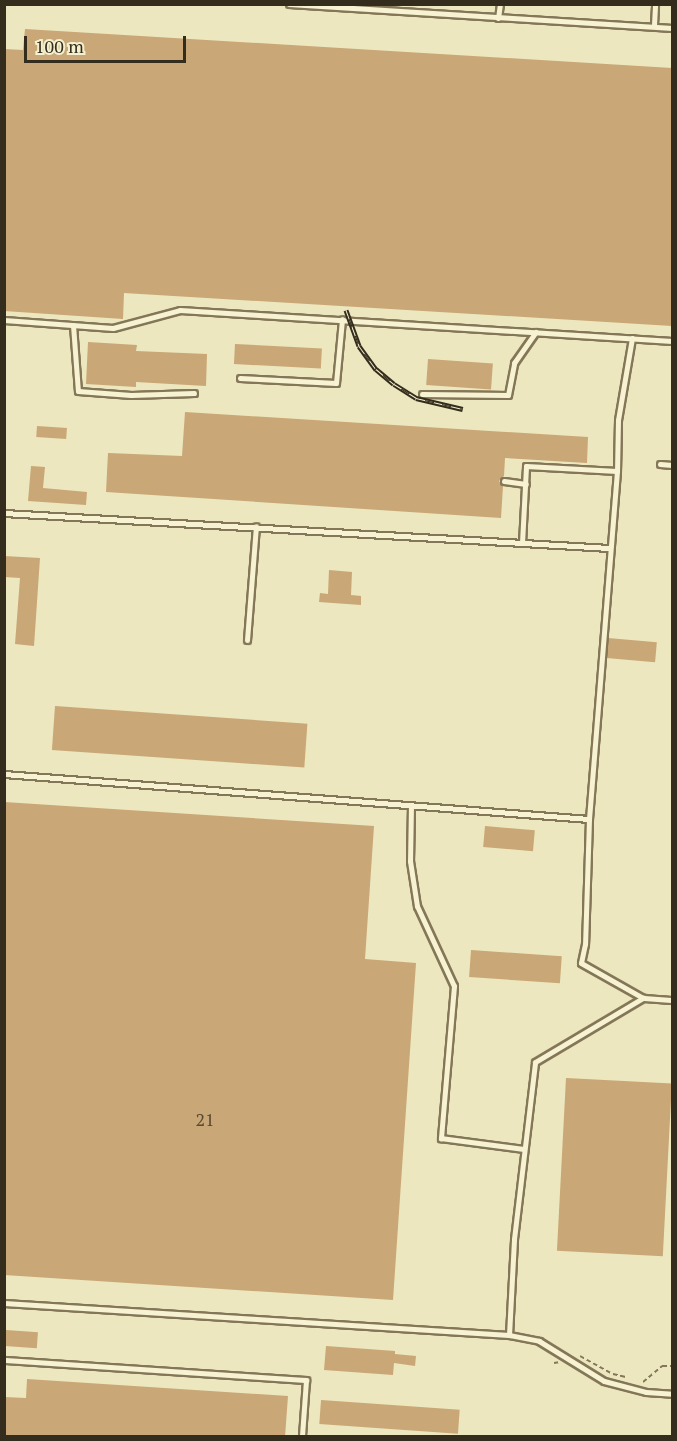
<!DOCTYPE html>
<html>
<head>
<meta charset="utf-8">
<style>
  body { margin:0 }
  #map { position:relative; width:677px; height:1441px; overflow:hidden; background:#ece7bf; font-family:"PT Serif",serif }
  div>[style] { position:absolute }
  [style*='--x'] { left:calc(var(--x)*1px); top:calc(var(--y)*1px); width:calc(var(--w)*1px); rotate:calc(var(--a)*1deg) }
  .building>* { inset:0; background:#c9a776; transform-origin:0 0 }
  .path>* { height:2px; margin-top:-1px; transform-origin:0; background:repeating-linear-gradient(90deg,#847758 0 4.5px,transparent 0 7.5px) }
  .roads { filter:drop-shadow(2px 0 #847758) drop-shadow(-2px 0 #847758) drop-shadow(0 2px #847758) drop-shadow(0 -2px #847758) }
  .lane>* { height:5px; margin:-2.5px; padding:0 2.5px; transform-origin:2.5px; border-radius:2.5px; background:#f7f3d2 }
  .rail>* { height:5px; margin-top:-2.5px; transform-origin:0; background:repeating-linear-gradient(90deg,#f4f0ce 0 9px,#342c1c 0 18px); box-sizing:border-box; border-block:2px solid #342c1c }
  span { translate:-50% -50%; white-space:nowrap; text-align:center; line-height:1.15; -webkit-text-stroke:5px #f4f0ce; paint-order:stroke }
  .number-label { font-size:18px; color:#594b32 }
  .number-label span { -webkit-text-stroke-width:0 }
  .frame { position:absolute; inset:0; border:6px solid #342c1c; pointer-events:none }
  .scale { position:absolute; left:24px; top:36px; width:162px; height:27px; box-sizing:border-box; border:3px solid #342c1c; border-top:0; padding-left:8px; font-size:18px; line-height:21px; white-space:nowrap; color:#342c1c; -webkit-text-stroke:4px #f4f0ce; paint-order:stroke }
</style>
</head>
<body>
<div id="map">
  <div class="building">
    <div style="clip-path:polygon(25px 29px,672px 68px,672px 326px,124px 293px,123px 319px,4px 311px,4px 49px,23px 50px)"></div>
    <div style="clip-path:polygon(88px 342px,137px 345px,136px 351px,207px 354px,206px 386px,136px 382px,136px 387px,86px 384px)"></div>
    <div style="left:235px;top:344px;width:87px;height:20px;rotate:3deg"></div>
    <div style="left:428px;top:359px;width:65px;height:26px;rotate:4deg"></div>
    <div style="clip-path:polygon(185px 412px,588px 437px,587px 463px,505px 458px,504px 476px,499px 481px,503px 486px,501px 518px,106px 492px,108px 453px,182px 456px)"></div>
    <div style="left:37px;top:426px;width:30px;height:11px;rotate:4deg"></div>
    <div style="clip-path:polygon(31px 466px,45px 467px,43px 488px,87px 492px,86px 505px,28px 501px)"></div>
    <div style="clip-path:polygon(4px 556px,40px 558px,34px 646px,15px 644px,20px 578px,4px 577px)"></div>
    <div style="clip-path:polygon(329px 570px,352px 572px,351px 595px,361px 596px,361px 605px,319px 602px,320px 593px,328px 594px)"></div>
    <div style="left:608px;top:638px;width:49px;height:20px;rotate:5deg"></div>
    <div style="left:55px;top:706px;width:253px;height:44px;rotate:4deg"></div>
    <div style="clip-path:polygon(4px 802px,374px 826px,365px 959px,416px 963px,393px 1300px,4px 1275px)"></div>
    <div style="left:485px;top:826px;width:50px;height:21px;rotate:5deg"></div>
    <div style="left:471px;top:950px;width:91px;height:27px;rotate:4deg"></div>
    <div style="left:566px;top:1078px;width:106px;height:173px;rotate:3deg"></div>
    <div style="left:6px;top:1330px;width:32px;height:16px;rotate:4deg"></div>
    <div style="clip-path:polygon(326px 1346px,395px 1351px,395px 1354px,416px 1356px,415px 1366px,394px 1363px,393px 1375px,324px 1370px)"></div>
    <div style="clip-path:polygon(27px 1379px,288px 1396px,285px 1437px,4px 1437px,4px 1397px,26px 1398px)"></div>
    <div style="left:321px;top:1400px;width:139px;height:24px;rotate:4deg"></div>
  </div>
  <div class="path">
    <div style="--x:580;--y:1356;--w:38;--a:29"></div>
    <div style="--x:613;--y:1374;--w:13;--a:13"></div>
    <div style="--x:554;--y:1363;--w:6;--a:-9"></div>
    <div style="--x:643;--y:1382;--w:25;--a:-40"></div>
    <div style="--x:662;--y:1366;--w:10;--a:0"></div>
  </div>
  <div class="roads">
    <div class="lane">
      <div style="--x:289;--y:4;--w:384;--a:3.6"></div>
      <div style="--x:498;--y:18;--w:14;--a:-82"></div>
      <div style="--x:654;--y:25;--w:21;--a:-87"></div>
      <div style="--x:4;--y:320;--w:109;--a:4.2"></div>
      <div style="--x:113;--y:328;--w:69;--a:-15"></div>
      <div style="--x:180;--y:310;--w:493;--a:3.6"></div>
      <div style="--x:73;--y:325;--w:66;--a:85.7"></div>
      <div style="--x:78;--y:391;--w:53;--a:4.3"></div>
      <div style="--x:131;--y:395;--w:63;--a:-1.8"></div>
      <div style="--x:632;--y:338;--w:83;--a:99.7"></div>
      <div style="--x:618;--y:420;--w:51;--a:91.1"></div>
      <div style="--x:617;--y:471;--w:349;--a:94.6"></div>
      <div style="--x:589;--y:819;--w:125;--a:91.8"></div>
      <div style="--x:585;--y:944;--w:19;--a:102"></div>
      <div style="--x:581;--y:963;--w:71;--a:29.4"></div>
      <div style="--x:643;--y:998;--w:29;--a:4"></div>
      <div style="--x:240;--y:378;--w:96;--a:3"></div>
      <div style="--x:336;--y:383;--w:64;--a:-84.6"></div>
      <div style="--x:422;--y:394;--w:86;--a:0.7"></div>
      <div style="--x:508;--y:395;--w:33;--a:-79"></div>
      <div style="--x:514;--y:363;--w:38;--a:-55"></div>
      <div style="--x:660;--y:464;--w:12;--a:5"></div>
      <div style="--x:504;--y:481;--w:22;--a:8"></div>
      <div style="--x:4;--y:513;--w:607;--a:3.31"></div>
      <div style="--x:522;--y:543;--w:77;--a:-87"></div>
      <div style="--x:526;--y:466;--w:91;--a:3.1"></div>
      <div style="--x:247;--y:640;--w:114;--a:-85.5"></div>
      <div style="--x:4;--y:774;--w:587;--a:4.4"></div>
      <div style="--x:411;--y:805;--w:56;--a:91"></div>
      <div style="--x:410;--y:861;--w:46;--a:81.2"></div>
      <div style="--x:417;--y:906;--w:88;--a:65.2"></div>
      <div style="--x:454;--y:986;--w:153;--a:94.9"></div>
      <div style="--x:441;--y:1138;--w:83;--a:7.6"></div>
      <div style="--x:4;--y:1303;--w:506;--a:3.63"></div>
      <div style="--x:509;--y:1335;--w:31;--a:11"></div>
      <div style="--x:539;--y:1341;--w:76;--a:31.6"></div>
      <div style="--x:604;--y:1381;--w:43;--a:14.7"></div>
      <div style="--x:646;--y:1392;--w:26;--a:4"></div>
      <div style="--x:509;--y:1335;--w:96;--a:-87"></div>
      <div style="--x:514;--y:1239;--w:178;--a:-83.2"></div>
      <div style="--x:535;--y:1062;--w:126;--a:-30.7"></div>
      <div style="--x:4;--y:1360;--w:303;--a:3.8"></div>
      <div style="--x:306;--y:1380;--w:56;--a:94.1"></div>
    </div>
  </div>
  <div class="rail">
    <div style="--x:346;--y:310;--w:38;--a:70"></div>
    <div style="--x:359;--y:346;--w:29;--a:54"></div>
    <div style="--x:376;--y:369;--w:23;--a:40"></div>
    <div style="--x:394;--y:384;--w:26;--a:32"></div>
    <div style="--x:416;--y:398;--w:48;--a:13.2"></div>
  </div>
  <div class="number-label">
    <span style="left:205px;top:1119px">21</span>
  </div>
  <div class="frame"></div>
  <div class="scale">100 m</div>
</div>
</body>
</html>
